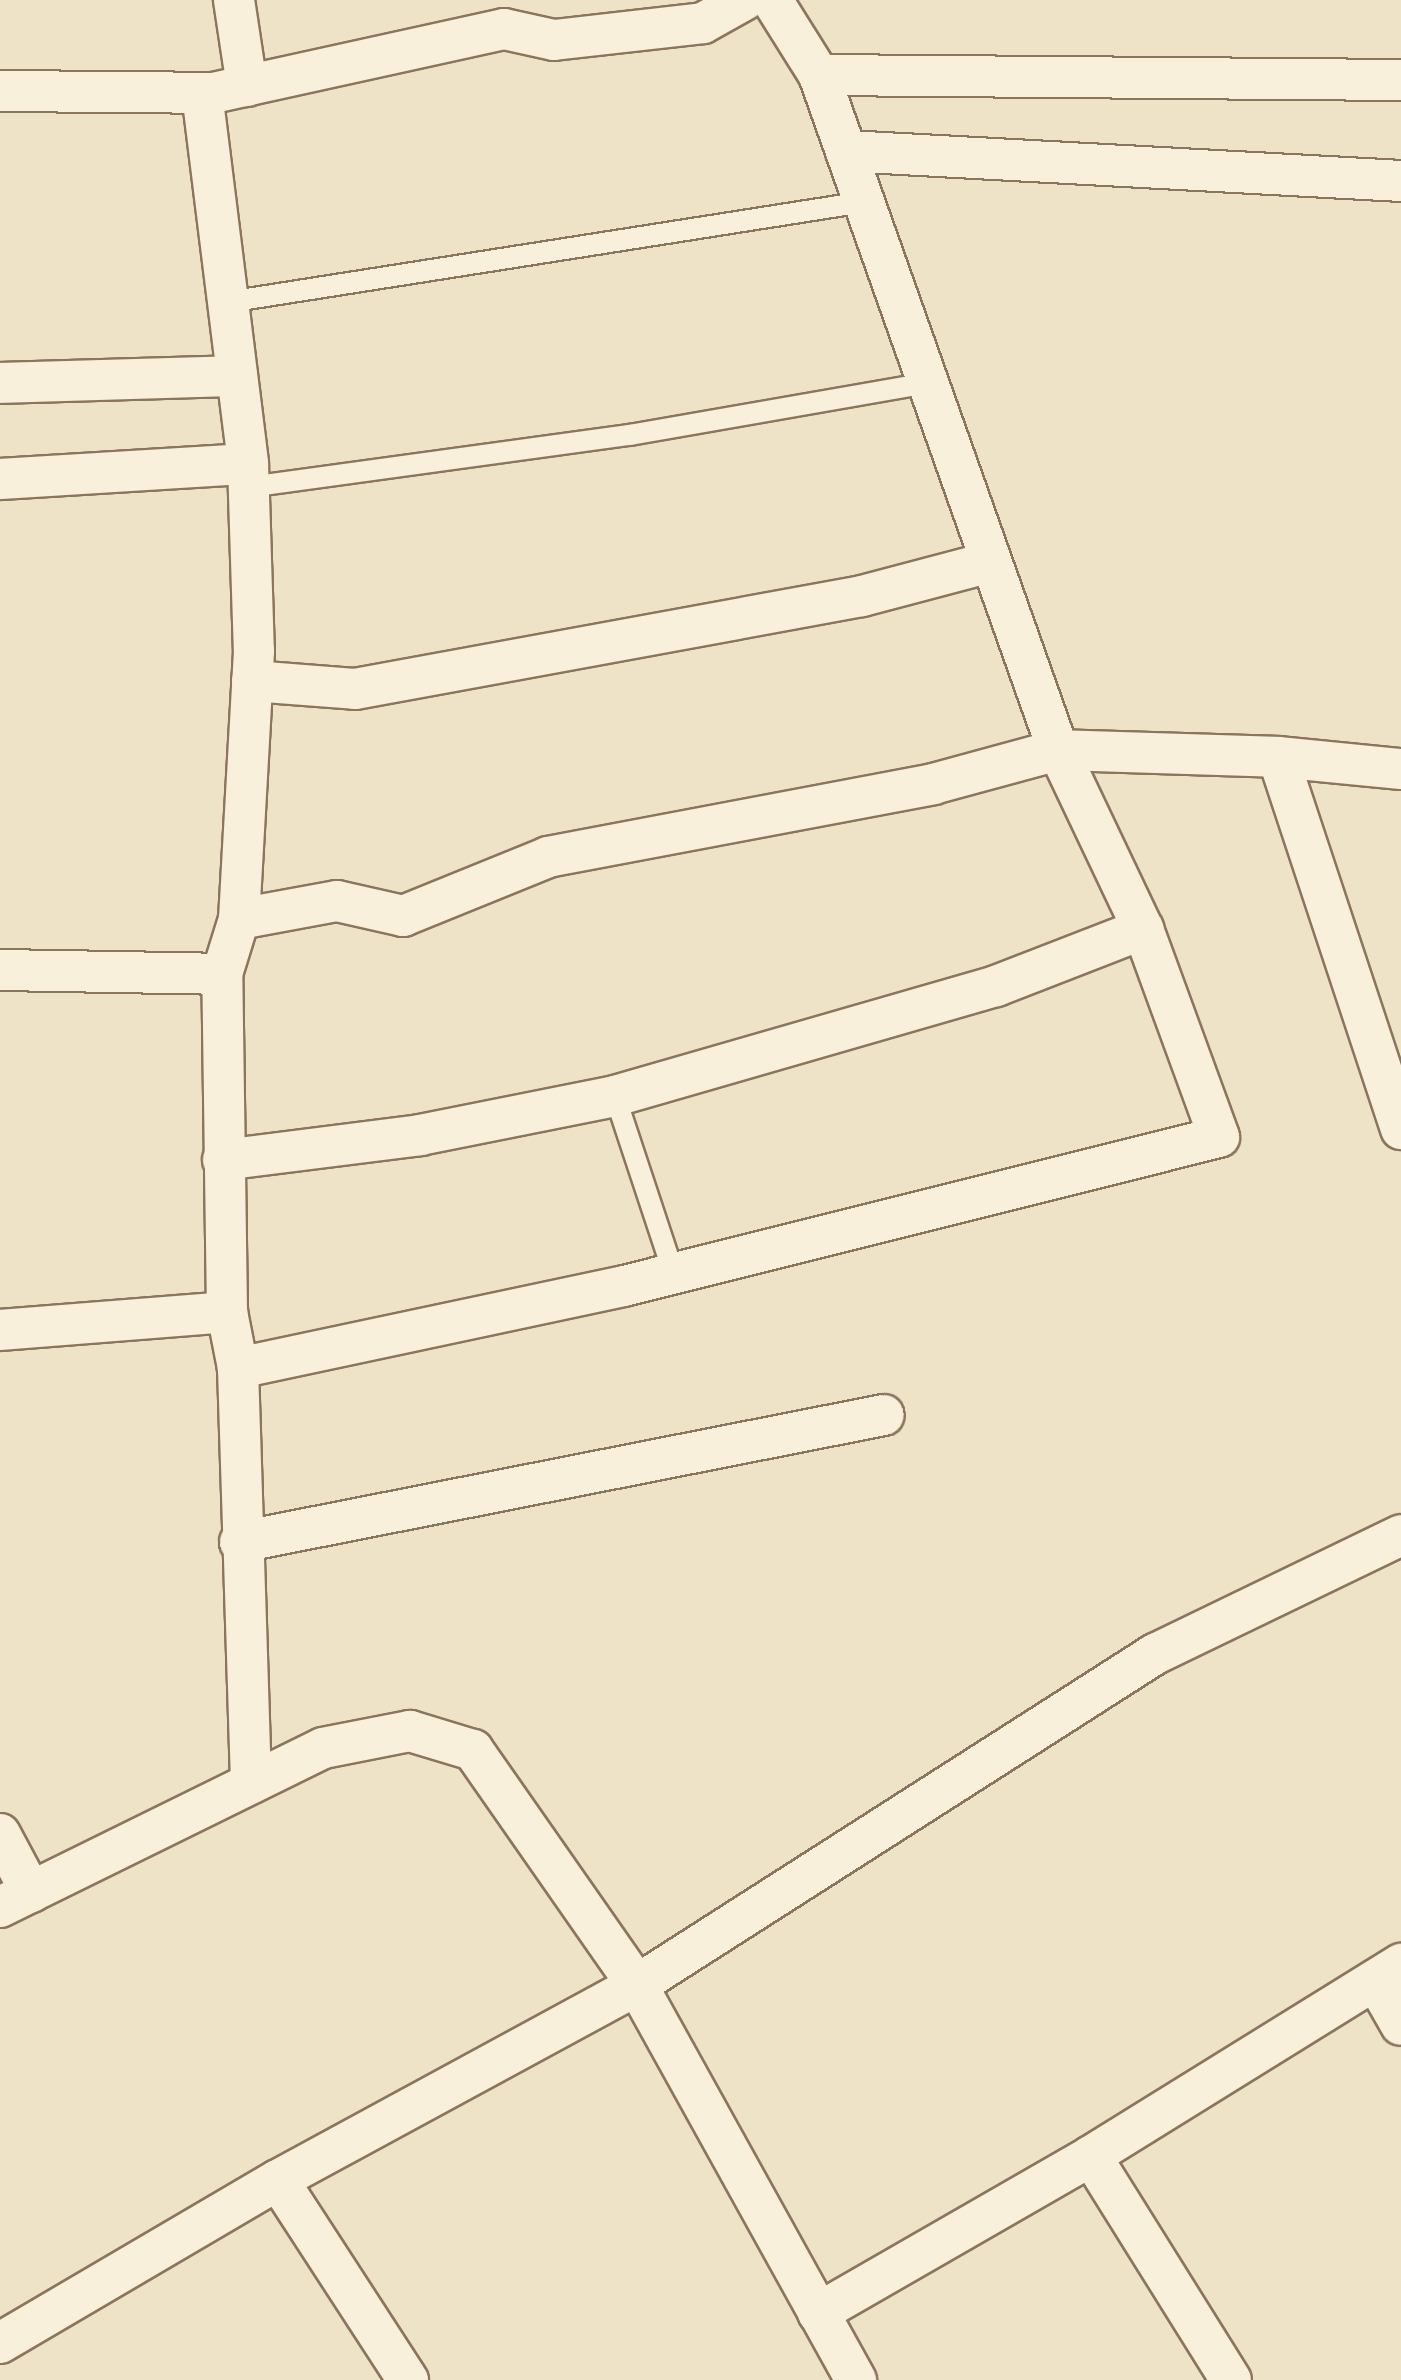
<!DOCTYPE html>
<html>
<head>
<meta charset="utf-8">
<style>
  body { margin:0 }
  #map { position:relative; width:1401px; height:2380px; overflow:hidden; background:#efe3c7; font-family:"Source Serif 4",serif }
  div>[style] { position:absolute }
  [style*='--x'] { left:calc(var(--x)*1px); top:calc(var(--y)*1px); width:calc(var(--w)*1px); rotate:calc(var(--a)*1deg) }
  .roads { filter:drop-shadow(2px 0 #8b755c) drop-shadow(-2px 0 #8b755c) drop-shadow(0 2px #8b755c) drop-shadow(0 -2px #8b755c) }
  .service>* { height:20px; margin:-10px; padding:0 10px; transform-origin:10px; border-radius:10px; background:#f9f0db }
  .minor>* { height:40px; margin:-20px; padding:0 20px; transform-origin:20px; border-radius:20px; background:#f9f0db }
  span { translate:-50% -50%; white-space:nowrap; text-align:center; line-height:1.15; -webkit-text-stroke:8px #f6edd7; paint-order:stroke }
</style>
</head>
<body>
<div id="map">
  <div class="roads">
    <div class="service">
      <div style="--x:228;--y:302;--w:644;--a:-8.94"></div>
      <div style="--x:249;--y:487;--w:385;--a:-7.8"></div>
      <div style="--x:630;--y:435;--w:303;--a:-9.9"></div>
      <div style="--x:615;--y:1096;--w:188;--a:71.7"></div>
    </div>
    <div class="minor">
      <div style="--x:234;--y:0;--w:87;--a:81.4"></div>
      <div style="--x:772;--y:0;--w:89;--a:57.9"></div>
      <div style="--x:819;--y:75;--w:716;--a:70.5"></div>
      <div style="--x:1058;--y:750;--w:220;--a:1.8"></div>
      <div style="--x:1278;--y:757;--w:392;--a:71.7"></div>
      <div style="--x:819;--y:75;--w:582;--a:0.49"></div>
      <div style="--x:0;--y:91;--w:213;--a:0.5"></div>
      <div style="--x:213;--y:93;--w:298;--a:-12.4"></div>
      <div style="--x:504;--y:29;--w:51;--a:12.4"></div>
      <div style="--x:554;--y:40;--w:150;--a:-6.5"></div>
      <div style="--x:703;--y:23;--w:47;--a:-29.3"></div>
      <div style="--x:202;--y:93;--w:374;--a:82.9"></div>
      <div style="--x:248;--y:464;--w:187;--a:88.2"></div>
      <div style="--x:254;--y:651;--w:268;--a:93.2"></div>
      <div style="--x:846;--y:151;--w:556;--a:3.09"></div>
      <div style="--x:0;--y:383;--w:237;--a:-1.7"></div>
      <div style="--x:0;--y:479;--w:248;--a:-3.5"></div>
      <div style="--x:252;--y:681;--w:103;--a:4.4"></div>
      <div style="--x:355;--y:689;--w:515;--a:-10.39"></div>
      <div style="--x:862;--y:596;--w:133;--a:-14.8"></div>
      <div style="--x:1278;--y:757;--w:124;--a:5.6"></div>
      <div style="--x:0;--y:970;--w:222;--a:1"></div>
      <div style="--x:223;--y:1160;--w:199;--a:-7.2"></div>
      <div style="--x:420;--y:1135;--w:199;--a:-11.3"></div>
      <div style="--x:615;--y:1096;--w:397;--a:-16.1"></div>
      <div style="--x:996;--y:986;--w:158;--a:-21.2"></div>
      <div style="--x:1143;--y:929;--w:221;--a:69.9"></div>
      <div style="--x:1219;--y:1137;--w:613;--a:165.94"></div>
      <div style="--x:624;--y:1286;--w:395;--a:168"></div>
      <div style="--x:238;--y:1368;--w:57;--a:-101.1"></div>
      <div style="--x:0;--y:1330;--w:228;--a:-4.5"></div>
      <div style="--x:227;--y:1312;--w:338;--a:-90.8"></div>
      <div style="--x:222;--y:974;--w:58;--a:-72.8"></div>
      <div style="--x:239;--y:919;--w:100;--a:-10.4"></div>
      <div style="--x:337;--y:901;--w:68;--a:12.8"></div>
      <div style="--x:403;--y:916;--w:157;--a:-22.1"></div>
      <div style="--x:548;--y:857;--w:392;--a:-10.7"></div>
      <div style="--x:933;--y:784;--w:130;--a:-15.2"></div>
      <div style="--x:1058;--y:750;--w:198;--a:64.6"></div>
      <div style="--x:238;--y:1368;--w:415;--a:88.2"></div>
      <div style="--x:240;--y:1542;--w:656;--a:-11.16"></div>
      <div style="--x:0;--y:1834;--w:66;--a:61.9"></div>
      <div style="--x:0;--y:1907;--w:360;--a:-26.2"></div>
      <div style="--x:323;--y:1748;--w:89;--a:-11.1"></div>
      <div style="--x:410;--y:1731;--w:66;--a:16.8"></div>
      <div style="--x:473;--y:1750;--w:287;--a:55.1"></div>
      <div style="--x:637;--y:1985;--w:452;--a:61"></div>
      <div style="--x:1377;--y:1983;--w:48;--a:60.3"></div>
      <div style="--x:1091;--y:2156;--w:264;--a:58"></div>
      <div style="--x:278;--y:2180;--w:409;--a:-28.5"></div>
      <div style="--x:637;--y:1985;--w:615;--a:-32.58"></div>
      <div style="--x:1155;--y:1654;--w:273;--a:-25.8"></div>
      <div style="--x:818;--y:2313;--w:315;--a:-29.9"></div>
      <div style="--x:1091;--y:2156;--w:365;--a:-31.8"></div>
      <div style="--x:0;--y:2343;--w:322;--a:-30.4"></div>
      <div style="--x:278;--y:2180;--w:239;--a:57"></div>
    </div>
  </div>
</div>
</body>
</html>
